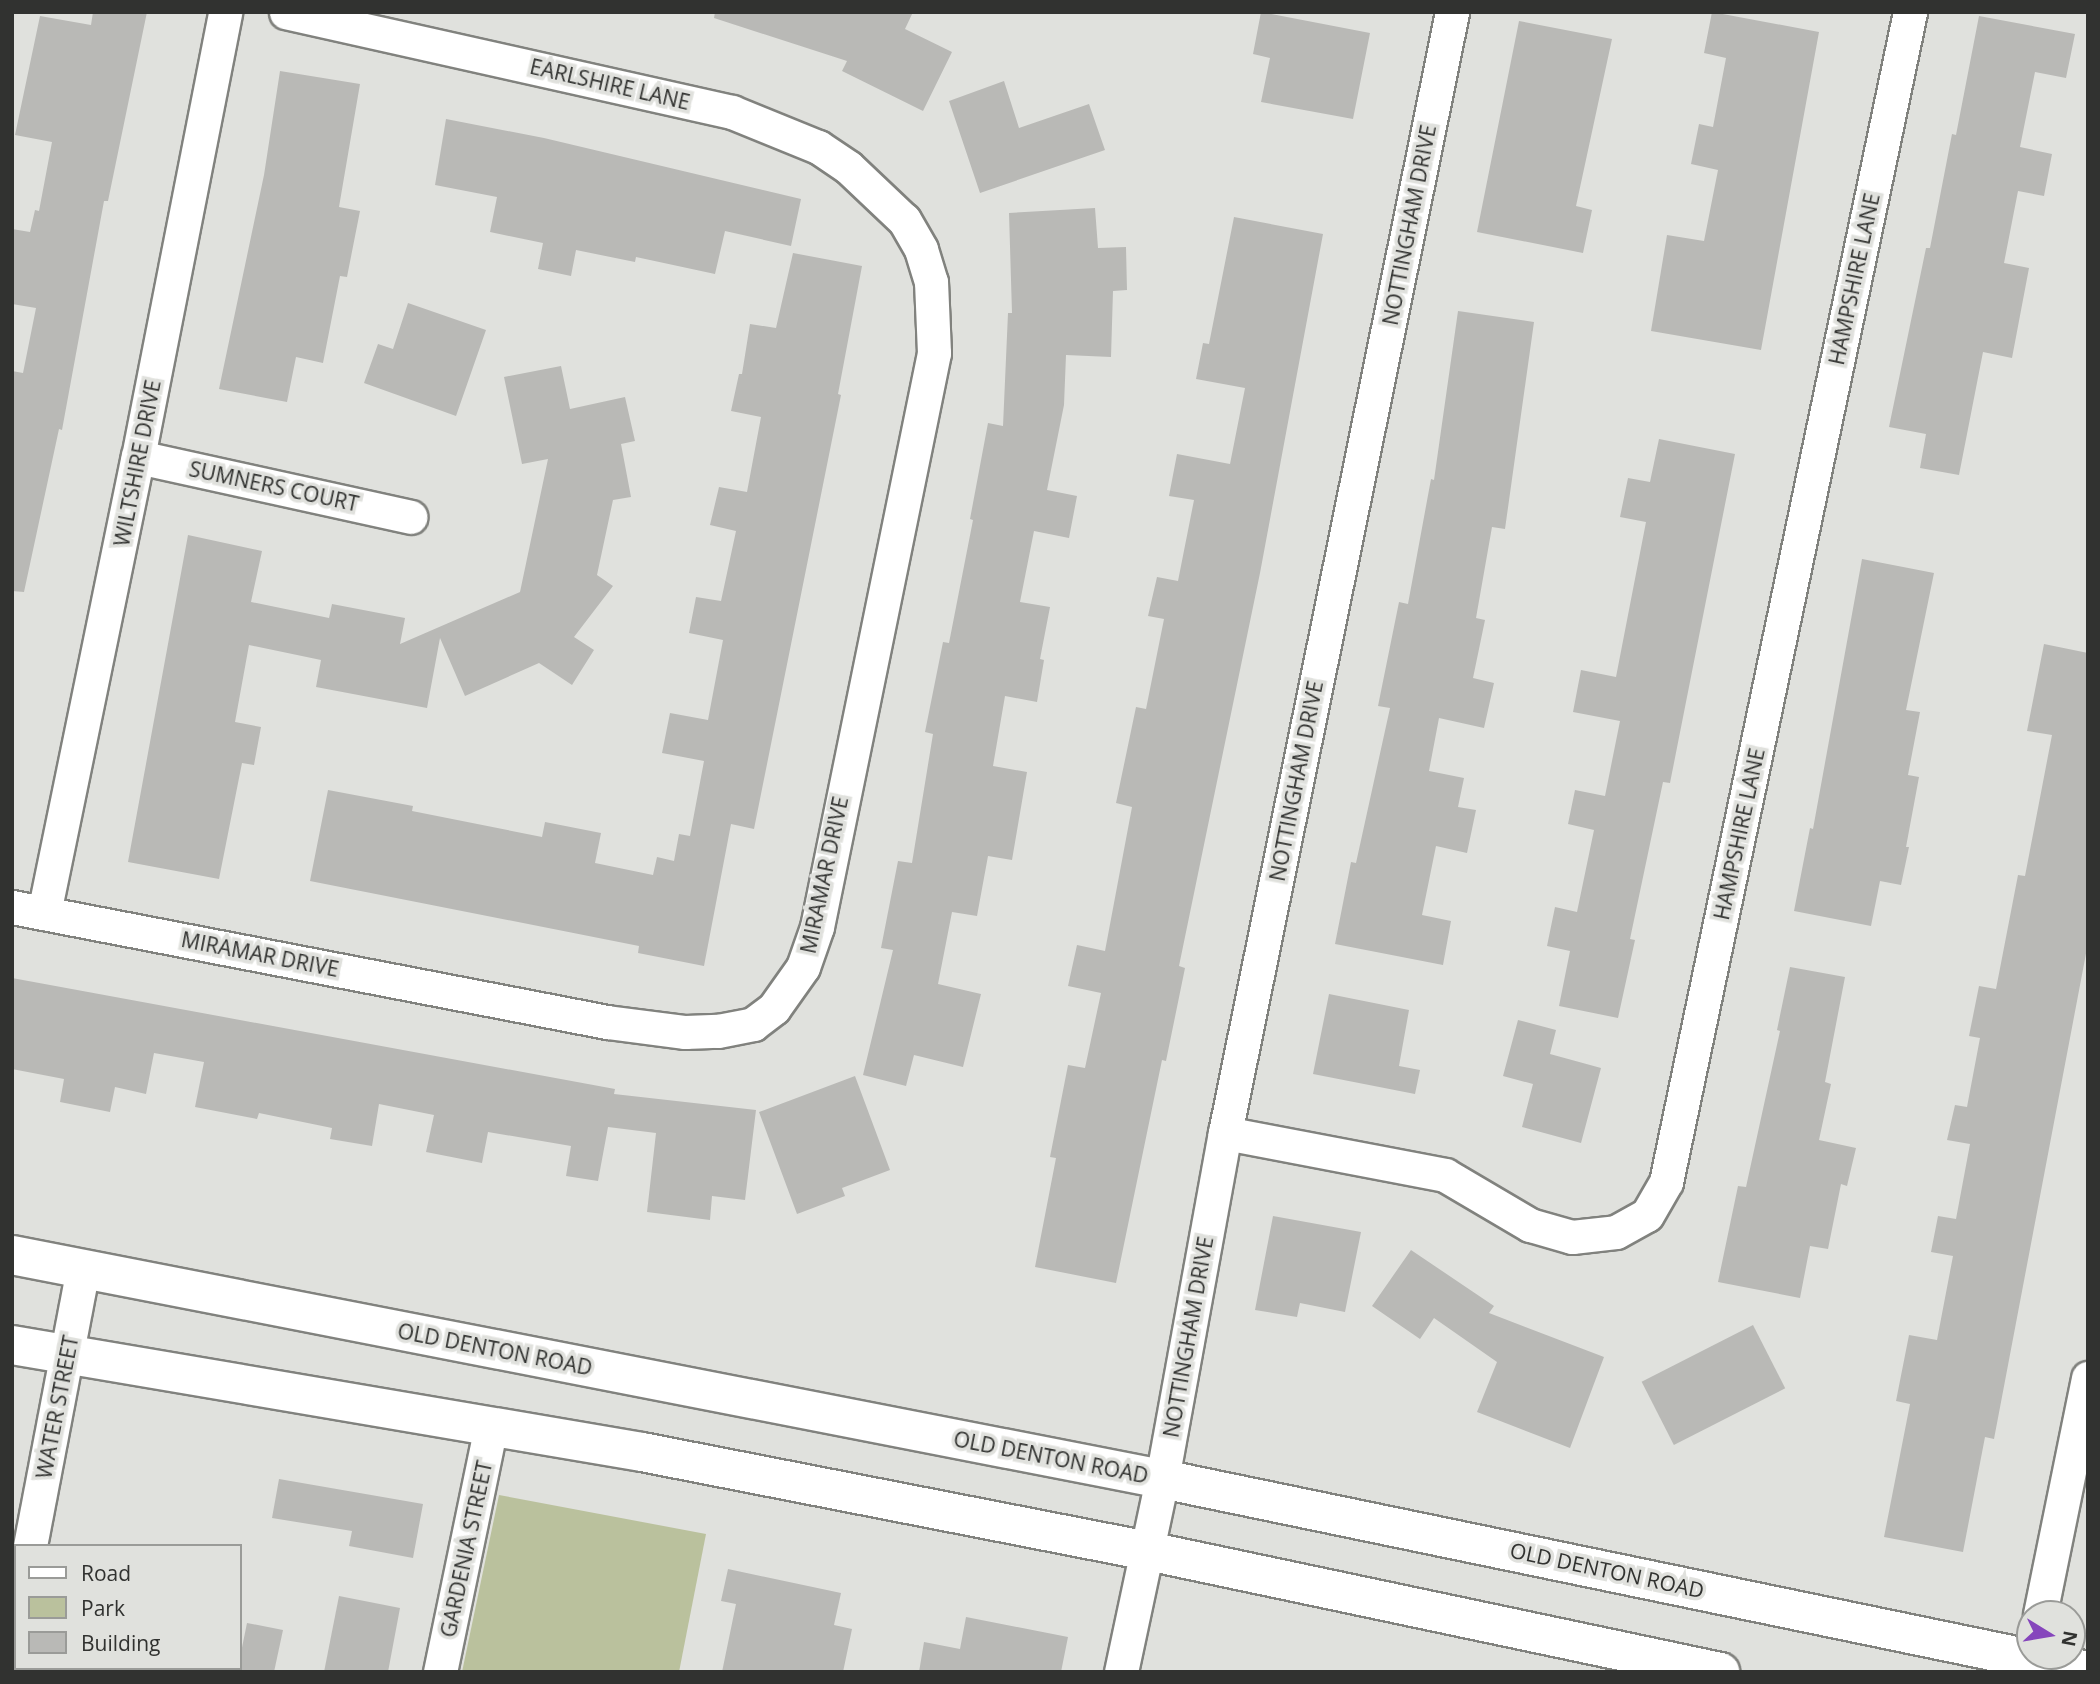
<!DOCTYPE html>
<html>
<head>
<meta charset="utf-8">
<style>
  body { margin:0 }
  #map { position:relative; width:2100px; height:1684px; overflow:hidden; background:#e0e1dd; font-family:"Open Sans",sans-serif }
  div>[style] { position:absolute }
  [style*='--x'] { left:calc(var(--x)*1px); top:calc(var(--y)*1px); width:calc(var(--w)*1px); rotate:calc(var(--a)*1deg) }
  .green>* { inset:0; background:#bac19d }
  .building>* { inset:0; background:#b9b9b6; transform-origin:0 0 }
  .roads { filter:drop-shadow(2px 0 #81827e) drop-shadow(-2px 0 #81827e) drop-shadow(0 2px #81827e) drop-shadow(0 -2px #81827e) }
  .minor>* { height:33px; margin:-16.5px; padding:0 16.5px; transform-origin:16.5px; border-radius:16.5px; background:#fff }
  .major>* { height:38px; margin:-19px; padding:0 19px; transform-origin:19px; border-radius:19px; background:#fff }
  span { translate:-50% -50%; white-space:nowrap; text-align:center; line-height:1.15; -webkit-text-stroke:7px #e0e1dd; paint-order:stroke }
  .street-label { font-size:21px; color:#313230 }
  .frame { position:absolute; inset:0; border:14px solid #313230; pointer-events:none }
  .legend { position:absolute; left:14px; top:1544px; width:228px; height:126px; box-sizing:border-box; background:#e0e1dd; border:2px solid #9a9b98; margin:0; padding:9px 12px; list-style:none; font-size:21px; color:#313230 }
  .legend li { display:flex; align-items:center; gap:14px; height:35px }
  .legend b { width:35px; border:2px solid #9a9b98 }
  .north { position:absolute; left:2016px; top:1600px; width:70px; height:70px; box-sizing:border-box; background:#e0e1dd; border:2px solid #9a9b98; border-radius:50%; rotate:101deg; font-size:19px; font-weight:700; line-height:28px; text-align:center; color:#313230 }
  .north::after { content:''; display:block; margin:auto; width:24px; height:32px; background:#8646bc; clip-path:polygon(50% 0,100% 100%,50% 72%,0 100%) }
</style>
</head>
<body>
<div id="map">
  <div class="green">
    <div style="clip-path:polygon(499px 1495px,706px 1534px,679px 1672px,462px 1672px)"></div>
  </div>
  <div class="building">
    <div style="clip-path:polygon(93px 12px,147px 12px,108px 201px,104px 201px,62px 430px,59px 429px,24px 592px,12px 591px,12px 371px,23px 373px,36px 308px,12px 304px,12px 229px,30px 232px,35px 210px,39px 211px,52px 142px,15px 135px,40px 16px,91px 25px)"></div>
    <div style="clip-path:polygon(715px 12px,913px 12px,905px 29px,952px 52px,923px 111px,842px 71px,847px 61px,714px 18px)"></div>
    <div style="clip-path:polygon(1261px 12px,1370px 33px,1353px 119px,1261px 102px,1270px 58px,1253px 54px)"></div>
    <div style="clip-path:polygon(1712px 12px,1819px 32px,1761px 350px,1651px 331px,1667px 235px,1704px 241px,1718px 170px,1691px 164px,1699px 124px,1713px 127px,1726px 58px,1704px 53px)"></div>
    <div style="clip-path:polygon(1979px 16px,2075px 34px,2066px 78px,2035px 72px,2020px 147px,2052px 154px,2044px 196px,2018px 191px,2004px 263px,2029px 268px,2012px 358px,1983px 352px,1959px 475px,1920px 468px,1926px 434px,1889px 427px,1926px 248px,1930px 248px,1952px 134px,1956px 135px)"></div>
    <div style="clip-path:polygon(1519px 21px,1612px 39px,1576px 206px,1592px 210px,1583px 253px,1477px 232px)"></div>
    <div style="clip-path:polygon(280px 71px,360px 84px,339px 207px,360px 211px,347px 277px,340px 276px,323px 363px,296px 357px,287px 402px,219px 389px,264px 175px)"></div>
    <div style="clip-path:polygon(1004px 81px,1019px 128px,1089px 104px,1105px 150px,980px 193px,949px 101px)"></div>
    <div style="clip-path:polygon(446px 119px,544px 138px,801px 199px,791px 246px,725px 231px,715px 274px,636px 257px,635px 262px,576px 250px,571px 276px,538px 269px,543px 243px,490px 232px,497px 197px,435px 185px)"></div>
    <div style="clip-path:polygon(1095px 208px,1098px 248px,1126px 247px,1127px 290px,1113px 291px,1111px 357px,1066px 355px,1064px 405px,1047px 490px,1077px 496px,1069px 538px,1034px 531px,1020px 602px,1050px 607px,1040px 659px,1044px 660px,1037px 702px,1005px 696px,993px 766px,1027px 772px,1012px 860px,988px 856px,977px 916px,952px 912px,938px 984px,981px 994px,963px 1067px,914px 1055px,906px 1086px,863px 1075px,893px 950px,881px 948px,898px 861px,912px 863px,933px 734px,925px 732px,943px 642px,949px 643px,973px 520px,970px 519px,988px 423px,1003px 426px,1008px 313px,1012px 313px,1009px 213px)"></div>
    <div style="clip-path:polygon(1234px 217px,1323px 234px,1260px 573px,1179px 966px,1185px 968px,1166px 1061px,1162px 1060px,1116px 1283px,1035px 1267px,1056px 1158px,1050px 1157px,1068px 1065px,1085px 1068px,1101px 993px,1068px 986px,1077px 945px,1105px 951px,1132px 807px,1116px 803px,1136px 707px,1146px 709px,1164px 619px,1148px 616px,1157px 577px,1178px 581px,1194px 500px,1169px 496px,1177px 454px,1230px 464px,1245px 388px,1196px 379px,1203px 343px,1209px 344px)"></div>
    <div style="clip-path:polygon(793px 253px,862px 266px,838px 394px,841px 395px,754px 829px,731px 824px,704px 966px,638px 953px,639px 946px,310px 881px,328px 790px,413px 806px,412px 811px,542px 837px,545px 822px,601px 833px,595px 863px,653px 875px,657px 857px,674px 861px,679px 834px,690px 836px,704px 761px,662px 753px,670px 713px,708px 720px,723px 640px,689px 633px,696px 597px,721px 601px,736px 531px,710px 525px,719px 487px,747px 492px,761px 417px,731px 411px,739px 374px,742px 374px,750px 324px,776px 328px)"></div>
    <div style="clip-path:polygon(408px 303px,486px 330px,456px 416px,364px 383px,378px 344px,393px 349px)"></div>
    <div style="clip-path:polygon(1458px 311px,1534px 322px,1505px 529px,1492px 527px,1476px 618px,1485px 620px,1473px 678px,1494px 683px,1484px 728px,1439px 718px,1429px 771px,1464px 778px,1458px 807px,1476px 810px,1467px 853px,1436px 846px,1422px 915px,1451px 921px,1443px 965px,1335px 944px,1351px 862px,1356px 863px,1390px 708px,1378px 706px,1399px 602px,1408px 604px,1431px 479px,1434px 480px)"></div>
    <div style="clip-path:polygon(561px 366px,570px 409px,625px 397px,635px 441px,621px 444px,631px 497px,613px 500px,597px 575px,613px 586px,574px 637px,594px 650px,572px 685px,539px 663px,465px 696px,440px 638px,427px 708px,316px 687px,321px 660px,249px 645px,235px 722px,261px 727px,254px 765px,242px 763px,219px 879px,128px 862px,188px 535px,262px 551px,251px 602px,329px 618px,332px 604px,405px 618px,400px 644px,520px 592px,548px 459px,522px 464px,504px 377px)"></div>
    <div style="clip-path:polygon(1659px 439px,1735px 454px,1670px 783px,1663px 782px,1630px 939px,1635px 940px,1618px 1018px,1559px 1006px,1570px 951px,1547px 946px,1555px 907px,1577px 912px,1594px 830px,1568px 824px,1575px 790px,1605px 796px,1620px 721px,1573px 712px,1581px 670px,1616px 677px,1646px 522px,1620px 517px,1628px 478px,1650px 482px)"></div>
    <div style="clip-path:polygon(1862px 559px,1934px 573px,1906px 710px,1920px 712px,1908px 775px,1919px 777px,1906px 847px,1909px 847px,1901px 885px,1880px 881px,1871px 926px,1794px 911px,1810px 828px,1813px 829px)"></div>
    <div style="clip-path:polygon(2044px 644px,2088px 653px,2088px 943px,1994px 1439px,1985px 1437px,1963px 1552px,1884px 1537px,1910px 1404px,1896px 1401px,1909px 1335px,1937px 1340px,1953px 1256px,1931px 1252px,1938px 1216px,1956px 1219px,1970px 1144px,1947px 1140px,1955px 1105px,1967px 1107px,1980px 1038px,1969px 1036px,1979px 986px,1996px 989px,2018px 875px,2025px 876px,2052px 735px,2027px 731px)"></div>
    <div style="clip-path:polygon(1790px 967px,1845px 977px,1825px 1082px,1831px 1084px,1819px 1140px,1856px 1148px,1847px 1186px,1841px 1184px,1828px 1249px,1810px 1246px,1800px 1298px,1718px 1282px,1738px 1186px,1746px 1187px,1780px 1031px,1777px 1030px)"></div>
    <div style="clip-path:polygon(12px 978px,615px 1089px,614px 1094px,756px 1110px,745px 1200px,712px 1196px,710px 1220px,647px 1212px,656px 1133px,608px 1127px,598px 1181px,566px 1176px,571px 1146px,488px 1132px,482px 1163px,426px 1152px,434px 1115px,379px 1104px,372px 1146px,330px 1139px,332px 1128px,259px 1113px,257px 1119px,195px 1107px,204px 1062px,154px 1053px,146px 1094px,115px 1087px,110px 1112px,60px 1102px,64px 1079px,12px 1069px)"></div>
    <div style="clip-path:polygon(1329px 994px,1409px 1010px,1399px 1066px,1420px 1070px,1415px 1094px,1313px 1074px)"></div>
    <div style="clip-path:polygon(1518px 1020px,1556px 1030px,1550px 1054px,1601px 1068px,1581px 1143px,1522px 1127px,1533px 1084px,1503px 1076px)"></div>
    <div style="clip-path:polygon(855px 1076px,890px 1170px,842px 1188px,845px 1196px,797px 1214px,759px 1112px)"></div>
    <div style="clip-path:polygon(1273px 1216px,1361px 1232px,1345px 1312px,1300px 1303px,1297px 1317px,1255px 1310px)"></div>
    <div style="clip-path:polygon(1411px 1250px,1494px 1306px,1489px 1313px,1604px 1357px,1570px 1448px,1477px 1412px,1497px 1362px,1434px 1318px,1420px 1339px,1372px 1306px)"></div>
    <div style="left:1753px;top:1325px;width:71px;height:125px;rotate:63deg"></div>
    <div style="clip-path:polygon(279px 1479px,423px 1504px,413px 1558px,349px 1546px,352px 1531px,272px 1518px)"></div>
    <div style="clip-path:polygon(728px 1569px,841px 1593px,834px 1625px,852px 1629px,843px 1672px,722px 1672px,736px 1604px,721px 1601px)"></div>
    <div style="clip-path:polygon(339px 1596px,400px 1608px,388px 1672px,324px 1672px)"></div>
    <div style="clip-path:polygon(966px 1617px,1068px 1637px,1061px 1672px,919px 1672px,924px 1642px,960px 1649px)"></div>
    <div style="clip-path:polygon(247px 1623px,283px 1630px,274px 1672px,237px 1672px)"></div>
  </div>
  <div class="roads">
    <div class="minor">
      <div style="--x:138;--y:457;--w:279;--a:12.4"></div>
      <div style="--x:12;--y:907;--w:606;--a:10.94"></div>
      <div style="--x:607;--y:1022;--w:79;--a:7.3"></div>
      <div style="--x:685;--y:1032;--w:33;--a:-2"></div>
      <div style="--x:718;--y:1031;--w:36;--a:-11"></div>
      <div style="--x:753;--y:1024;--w:26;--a:-37"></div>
      <div style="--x:774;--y:1008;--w:50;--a:-54.7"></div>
      <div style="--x:803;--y:967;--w:42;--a:-70.7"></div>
      <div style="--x:817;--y:927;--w:586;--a:-78.48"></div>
      <div style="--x:934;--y:353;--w:71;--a:-92.4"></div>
      <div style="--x:931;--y:282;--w:34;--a:-107"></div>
      <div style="--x:921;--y:249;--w:34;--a:-120"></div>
      <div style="--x:904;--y:220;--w:77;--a:-136.6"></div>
      <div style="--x:848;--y:167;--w:36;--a:-146"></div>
      <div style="--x:818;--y:147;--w:93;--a:-157.9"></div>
      <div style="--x:732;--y:112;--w:457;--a:-167.4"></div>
      <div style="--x:44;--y:913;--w:466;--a:-78.4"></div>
      <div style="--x:138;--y:457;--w:453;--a:-78.9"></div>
      <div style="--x:1225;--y:1133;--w:224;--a:10.8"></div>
      <div style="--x:1445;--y:1175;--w:99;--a:30.5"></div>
      <div style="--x:1530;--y:1225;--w:44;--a:15.9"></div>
      <div style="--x:1572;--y:1237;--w:44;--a:-6.5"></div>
      <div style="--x:1616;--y:1232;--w:35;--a:-29"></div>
      <div style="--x:1647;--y:1215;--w:38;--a:-60"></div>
      <div style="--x:1666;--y:1182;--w:1195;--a:-78.22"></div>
      <div style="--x:30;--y:1546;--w:282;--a:-79.2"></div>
      <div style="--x:12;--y:1604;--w:11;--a:-68"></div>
      <div style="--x:2040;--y:1614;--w:241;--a:-78.5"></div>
      <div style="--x:440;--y:1672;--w:251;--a:-78.3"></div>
      <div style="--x:1121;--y:1672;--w:197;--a:-78"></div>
      <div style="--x:1162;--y:1479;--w:352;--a:-79.7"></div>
      <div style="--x:1225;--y:1133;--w:1144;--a:-78.55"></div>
    </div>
    <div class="major">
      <div style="--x:12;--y:1255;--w:1172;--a:11.02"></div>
      <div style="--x:1162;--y:1479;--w:946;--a:11.71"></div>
      <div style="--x:12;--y:1345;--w:639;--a:9.64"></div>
      <div style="--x:642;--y:1452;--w:516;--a:11.07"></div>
      <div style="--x:1148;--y:1551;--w:585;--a:11.94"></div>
    </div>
  </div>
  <div class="street-label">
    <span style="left:610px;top:84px;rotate:13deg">EARLSHIRE LANE</span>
    <span style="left:1409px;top:225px;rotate:-79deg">NOTTINGHAM DRIVE</span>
    <span style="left:1854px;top:279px;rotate:-78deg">HAMPSHIRE LANE</span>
    <span style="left:137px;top:463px;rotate:-79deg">WILTSHIRE DRIVE</span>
    <span style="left:274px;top:486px;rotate:12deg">SUMNERS COURT</span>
    <span style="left:1296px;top:781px;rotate:-79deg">NOTTINGHAM DRIVE</span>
    <span style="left:1739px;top:834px;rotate:-78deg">HAMPSHIRE LANE</span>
    <span style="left:824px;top:875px;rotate:-78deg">MIRAMAR DRIVE</span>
    <span style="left:260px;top:954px;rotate:11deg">MIRAMAR DRIVE</span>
    <span style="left:1188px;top:1337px;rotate:-80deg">NOTTINGHAM DRIVE</span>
    <span style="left:495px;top:1349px;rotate:11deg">OLD DENTON ROAD</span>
    <span style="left:57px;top:1407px;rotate:-79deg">WATER STREET</span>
    <span style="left:1051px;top:1457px;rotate:11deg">OLD DENTON ROAD</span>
    <span style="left:466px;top:1549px;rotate:-78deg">GARDENIA STREET</span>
    <span style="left:1607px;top:1570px;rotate:12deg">OLD DENTON ROAD</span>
  </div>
  <div class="frame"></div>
  <ul class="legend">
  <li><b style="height:9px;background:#fff"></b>Road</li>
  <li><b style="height:19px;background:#bac19d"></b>Park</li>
  <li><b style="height:19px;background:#b9b9b6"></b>Building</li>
  </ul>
  <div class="north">N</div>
</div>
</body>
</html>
